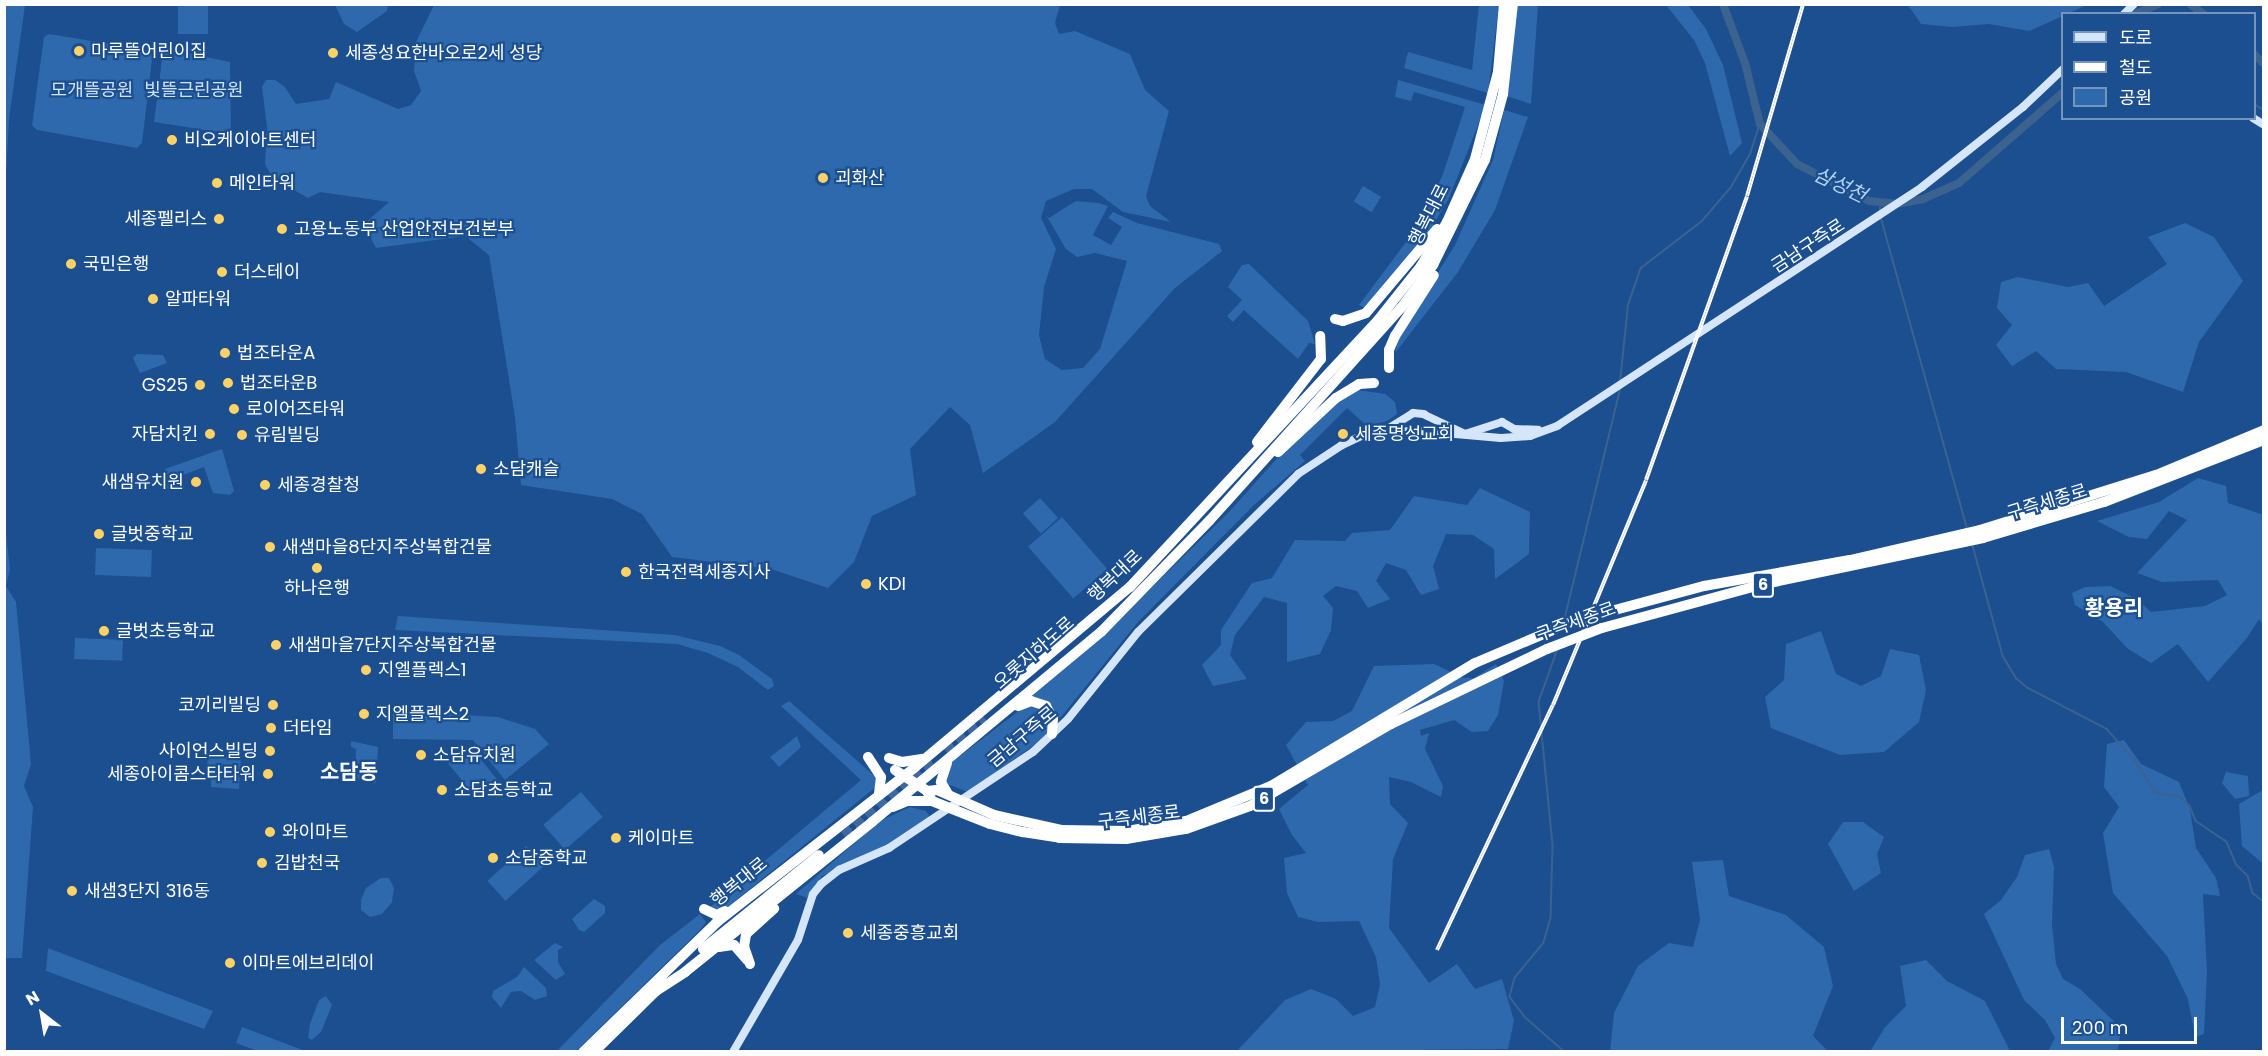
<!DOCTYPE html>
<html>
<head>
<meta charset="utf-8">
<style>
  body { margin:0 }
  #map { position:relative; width:2268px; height:1056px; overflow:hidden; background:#1b4f8f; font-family:Poppins,"Noto Sans KR",sans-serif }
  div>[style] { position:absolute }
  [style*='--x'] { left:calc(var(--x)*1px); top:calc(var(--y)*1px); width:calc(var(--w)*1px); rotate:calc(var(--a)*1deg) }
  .green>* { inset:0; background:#2e69ad; transform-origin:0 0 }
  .stream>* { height:1.5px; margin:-0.75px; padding:0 0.75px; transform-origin:0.75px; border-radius:0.75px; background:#3c6290 }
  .river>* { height:8px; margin:-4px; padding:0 4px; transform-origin:4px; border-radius:4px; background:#3c6290 }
  .highway-tunnel>* { height:10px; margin-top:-5px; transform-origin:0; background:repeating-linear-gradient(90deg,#3d69a0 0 10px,transparent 0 15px) }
  .secondary>* { height:8px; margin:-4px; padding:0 4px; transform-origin:4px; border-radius:4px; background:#d6e6fa }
  .highway>* { height:10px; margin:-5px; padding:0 5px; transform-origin:5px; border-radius:5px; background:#fff }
  .rail>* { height:4px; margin-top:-2px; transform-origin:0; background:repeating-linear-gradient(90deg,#1b4f8f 0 4.5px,#fff 0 9px); box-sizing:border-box; border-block:2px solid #fff }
  .dots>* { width:16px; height:16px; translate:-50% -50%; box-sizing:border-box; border:3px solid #1b4f8f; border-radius:50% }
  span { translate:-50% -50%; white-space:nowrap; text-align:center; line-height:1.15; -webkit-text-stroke:4.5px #1b4f8f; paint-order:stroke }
  .shield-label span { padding:2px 4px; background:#1b4f8f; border:2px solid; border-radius:4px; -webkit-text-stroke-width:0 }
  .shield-label { font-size:16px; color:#fff; font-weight:700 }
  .poi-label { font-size:18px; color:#fff }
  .left { translate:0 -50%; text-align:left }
  .right { translate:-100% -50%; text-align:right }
  .park-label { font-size:18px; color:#cfe3fa }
  .street-label { font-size:18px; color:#fff }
  .water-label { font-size:20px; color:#b5d3f5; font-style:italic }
  .quarter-label { font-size:21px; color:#fff; font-weight:700 }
  .frame { position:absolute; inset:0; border:6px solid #fff; pointer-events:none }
  .legend { position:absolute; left:2061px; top:12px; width:195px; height:108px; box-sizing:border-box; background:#1b4f8f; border:2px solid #7695bc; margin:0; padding:8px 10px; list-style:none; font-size:18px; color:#fff }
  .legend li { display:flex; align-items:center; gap:12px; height:30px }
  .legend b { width:30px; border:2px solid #7695bc }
  .north { position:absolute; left:12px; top:984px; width:60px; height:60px; -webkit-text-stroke:4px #1b4f8f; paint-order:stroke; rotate:329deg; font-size:16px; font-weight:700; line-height:24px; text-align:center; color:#fff }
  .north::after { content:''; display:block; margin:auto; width:21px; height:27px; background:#fff; clip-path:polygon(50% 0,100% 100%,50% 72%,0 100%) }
  .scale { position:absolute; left:2061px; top:1017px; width:136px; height:27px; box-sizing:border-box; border:3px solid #fff; border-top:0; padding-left:8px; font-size:18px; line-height:21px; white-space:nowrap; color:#fff; -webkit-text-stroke:4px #1b4f8f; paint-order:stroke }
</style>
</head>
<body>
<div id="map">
  <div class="green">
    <div style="clip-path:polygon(5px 4px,25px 5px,9px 119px,5px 195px)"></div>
    <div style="left:178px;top:5px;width:30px;height:29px"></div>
    <div style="clip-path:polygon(335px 5px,388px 5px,387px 11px,357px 32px,344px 24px)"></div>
    <div style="clip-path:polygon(434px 5px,1060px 5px,1055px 23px,1059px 34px,1075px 31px,1130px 54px,1145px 90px,1169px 111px,1146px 196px,1150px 206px,1171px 222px,1123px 212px,1092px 189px,1074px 189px,1046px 201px,1041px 218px,1056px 249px,1044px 287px,1039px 335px,1045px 359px,1062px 370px,1083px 368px,1100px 349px,1127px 261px,1095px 253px,1077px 257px,1066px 249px,1046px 215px,1049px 218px,1076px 201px,1099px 203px,1108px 206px,1093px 235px,1111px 245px,1122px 227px,1108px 218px,1113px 212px,1137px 223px,1219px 244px,1222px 251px,1175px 288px,1055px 422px,983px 473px,970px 425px,950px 407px,910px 449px,916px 495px,872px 516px,854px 562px,828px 588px,771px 569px,672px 557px,642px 514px,612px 499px,521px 485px,515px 417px,489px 255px,465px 236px,376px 248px,364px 224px,389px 202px,320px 192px,308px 198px,273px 178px,265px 164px,267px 127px,262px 87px,266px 80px,275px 80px,285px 87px,296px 104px,329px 99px,336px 82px,398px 109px,411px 105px,421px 91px,414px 71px,416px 42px)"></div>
    <div style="clip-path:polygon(1479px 5px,1499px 5px,1488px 93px,1404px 68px,1408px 52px,1472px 70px)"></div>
    <div style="clip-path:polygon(1517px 5px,1538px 5px,1531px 104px,1507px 96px)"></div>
    <div style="clip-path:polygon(1666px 5px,1688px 5px,1706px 29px,1723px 65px,1742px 143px,1730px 156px,1705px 63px,1694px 40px)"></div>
    <div style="clip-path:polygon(1908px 5px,1908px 4px,2087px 5px,2029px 31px,1989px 24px,1953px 27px,1921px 24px)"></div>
    <div style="clip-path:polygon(49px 34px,153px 51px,142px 143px,137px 148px,37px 130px,32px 125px,44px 37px)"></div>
    <div style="clip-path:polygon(168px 49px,230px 62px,231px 134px,154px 122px,163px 52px)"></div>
    <div style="clip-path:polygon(1398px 80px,1486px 105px,1449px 198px,1425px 239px,1364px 308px,1359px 305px,1421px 222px,1443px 174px,1465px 107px,1414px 92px,1411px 101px,1395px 97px)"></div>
    <div style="clip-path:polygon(1504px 110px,1528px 117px,1495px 210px,1458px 272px,1395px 353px,1400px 334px,1455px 245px,1493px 160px)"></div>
    <div style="left:1363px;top:186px;width:21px;height:18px;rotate:31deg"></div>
    <div style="clip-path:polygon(2185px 223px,2214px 237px,2243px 281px,2199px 342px,2183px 392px,2126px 372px,2056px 369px,2036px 351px,2012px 366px,1996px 345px,2012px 325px,1997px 308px,2001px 282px,2018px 277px,2068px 287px,2088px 283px,2104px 306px,2167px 264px,2148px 237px)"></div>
    <div style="clip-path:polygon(1249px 264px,1308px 321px,1315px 344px,1309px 343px,1298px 359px,1244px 310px,1233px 322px,1227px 316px,1242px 300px,1228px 287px,1242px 265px)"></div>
    <div style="clip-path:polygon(137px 354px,163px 355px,167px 363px,140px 373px,133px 358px)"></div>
    <div style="clip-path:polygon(1357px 390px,1385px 394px,1395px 402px,1397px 414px,1387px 421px,1367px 426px,1347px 408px,1300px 455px,1305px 461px,1254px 505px,1138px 622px,1061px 717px,1057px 719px,1033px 698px,1032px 694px,1109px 629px,1229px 512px,1280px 455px,1344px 396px)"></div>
    <div style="clip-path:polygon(222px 449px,234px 491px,230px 495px,213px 493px,204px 467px,183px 475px,183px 490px,164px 488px,165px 469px)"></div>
    <div style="clip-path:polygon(2198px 478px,2226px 486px,2228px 503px,2264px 515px,2263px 625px,2259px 619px,2247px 638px,2208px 682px,2178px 644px,2151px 663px,2128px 649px,2103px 622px,2075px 605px,2072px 593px,2085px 587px,2110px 586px,2137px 599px,2151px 612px,2205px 606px,2227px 595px,2218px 580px,2162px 582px,2137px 573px,2187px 520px,2169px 511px,2147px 539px,2129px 537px,2097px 521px,2159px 502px)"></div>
    <div style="clip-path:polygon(1480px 488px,1530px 512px,1529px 554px,1495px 579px,1494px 549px,1473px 535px,1446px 534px,1433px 566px,1439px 589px,1421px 595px,1406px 570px,1386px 563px,1376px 581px,1390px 599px,1368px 608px,1357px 591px,1336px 586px,1323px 596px,1333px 608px,1331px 630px,1320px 654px,1287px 662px,1287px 603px,1264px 597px,1235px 635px,1230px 655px,1247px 679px,1213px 686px,1202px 665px,1221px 645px,1221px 630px,1252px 583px,1272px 578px,1295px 540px,1345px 541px,1352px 533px,1390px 530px,1414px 496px,1467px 505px)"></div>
    <div style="left:1040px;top:498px;width:27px;height:23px;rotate:48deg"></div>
    <div style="left:1062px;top:517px;width:69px;height:45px;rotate:49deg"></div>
    <div style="clip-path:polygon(5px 526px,10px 569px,6px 586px,16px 602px,31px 764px,24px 786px,33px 807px,22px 958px,4px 958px)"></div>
    <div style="left:96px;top:548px;width:56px;height:27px;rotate:2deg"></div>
    <div style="clip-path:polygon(398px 616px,675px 635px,720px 646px,739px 655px,772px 679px,774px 686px,768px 690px,738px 667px,708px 653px,677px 644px,395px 630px)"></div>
    <div style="clip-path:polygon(1821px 631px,1836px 674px,1861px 686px,1881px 676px,1890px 649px,1919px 655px,1926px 690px,1919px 722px,1884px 752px,1840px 755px,1771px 728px,1765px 697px,1784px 680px,1786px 644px)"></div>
    <div style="left:75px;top:638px;width:48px;height:21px;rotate:2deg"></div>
    <div style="clip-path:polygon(1434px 664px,1464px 678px,1474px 678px,1496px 664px,1504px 681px,1498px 715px,1488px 731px,1472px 732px,1454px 720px,1420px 730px,1421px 736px,1429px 733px,1425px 749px,1443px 786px,1441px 797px,1411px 782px,1389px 777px,1390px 804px,1408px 823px,1393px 859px,1389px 928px,1429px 983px,1457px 964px,1475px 989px,1502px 979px,1514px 1021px,1508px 1049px,1236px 1052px,1285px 1000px,1311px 989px,1336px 999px,1353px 1016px,1375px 1007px,1380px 984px,1376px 957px,1359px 921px,1318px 922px,1298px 917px,1287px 893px,1284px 858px,1306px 853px,1292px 835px,1279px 809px,1308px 785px,1286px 745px,1306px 722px,1333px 721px,1352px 711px,1374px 666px)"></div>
    <div style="clip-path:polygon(789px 701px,879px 780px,877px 786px,720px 913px,709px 908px,861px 780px,781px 706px)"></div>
    <div style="clip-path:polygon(1039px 706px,1050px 715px,1051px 731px,1034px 745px,968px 792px,945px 783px,948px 765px,1024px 707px)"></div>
    <div style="clip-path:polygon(393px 711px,498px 717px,535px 729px,549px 744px,505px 780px,473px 740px,393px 739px)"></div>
    <div style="clip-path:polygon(797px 736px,801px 747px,779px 767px,770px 757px)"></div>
    <div style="clip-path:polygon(2124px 740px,2141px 764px,2179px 782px,2190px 809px,2196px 848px,2216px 878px,2220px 896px,2203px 894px,2207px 972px,2204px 1034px,2195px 1037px,2188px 999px,2167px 956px,2113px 893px,2103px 833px,2119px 807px,2104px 787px,2107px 744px)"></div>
    <div style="clip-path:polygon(351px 741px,378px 747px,376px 783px,355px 778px,356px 749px,351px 747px)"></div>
    <div style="left:470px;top:746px;width:44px;height:28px;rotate:51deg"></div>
    <div style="clip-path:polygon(208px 755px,241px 758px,239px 789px,211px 787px,211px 780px,206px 779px)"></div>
    <div style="clip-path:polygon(2226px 772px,2248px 776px,2249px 796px,2235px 799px,2222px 783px)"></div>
    <div style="clip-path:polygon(2263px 790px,2264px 861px,2261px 862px,2242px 846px,2239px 804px)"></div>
    <div style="left:581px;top:792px;width:33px;height:50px;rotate:49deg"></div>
    <div style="clip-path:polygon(910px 807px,926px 811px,930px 817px,895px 841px,822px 876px,808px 898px,796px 894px,880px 821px)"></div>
    <div style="clip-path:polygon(1843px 822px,1863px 822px,1884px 837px,1877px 854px,1881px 873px,1854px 891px,1828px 844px)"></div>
    <div style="left:526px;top:846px;width:27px;height:52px;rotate:48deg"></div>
    <div style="clip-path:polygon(2049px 849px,2054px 867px,2052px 925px,2056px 964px,2063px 979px,2080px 989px,2121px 1028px,2118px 1051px,2048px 1051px,2055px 1038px,2045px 1020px,2024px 1000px,1984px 914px,2001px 900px,2017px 877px,2025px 855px)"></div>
    <div style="clip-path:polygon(1723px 860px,1729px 896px,1786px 915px,1824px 947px,1833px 986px,1813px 1036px,1828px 1051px,1610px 1051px,1614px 1013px,1638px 966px,1669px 943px,1693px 947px,1700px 920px,1692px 862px)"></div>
    <div style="clip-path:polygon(381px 878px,389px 878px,394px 888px,392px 902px,382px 914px,370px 917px,361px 910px,361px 900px,366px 888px)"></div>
    <div style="clip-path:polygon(594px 899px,605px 906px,605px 913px,584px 932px,579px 930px,572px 919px)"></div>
    <div style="clip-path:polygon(700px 914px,706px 922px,701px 929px,576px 1051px,556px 1052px,660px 945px)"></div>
    <div style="clip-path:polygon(555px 943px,563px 947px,558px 950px,558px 962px,565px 974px,556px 980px,534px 960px)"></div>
    <div style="clip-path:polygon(48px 948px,213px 1011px,204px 1029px,46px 971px)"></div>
    <div style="clip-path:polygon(1926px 960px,1947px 981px,1985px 1001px,2010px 1051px,1865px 1051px,1871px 1050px,1885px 1027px,1906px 1006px,1900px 966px)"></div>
    <div style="clip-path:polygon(524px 967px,546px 988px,547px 996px,535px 1000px,521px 991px,511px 992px,501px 1008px,492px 997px,493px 991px,517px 977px)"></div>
    <div style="clip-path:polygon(326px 996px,332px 1005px,321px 1032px,312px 1040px,308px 1038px,310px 1024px,319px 1000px)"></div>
    <div style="clip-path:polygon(242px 1027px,305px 1051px,257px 1051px,236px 1043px)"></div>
  </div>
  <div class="stream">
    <div style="--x:2254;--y:104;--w:12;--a:31"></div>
    <div style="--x:1880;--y:212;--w:10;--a:-90"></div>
    <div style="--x:1881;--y:217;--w:322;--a:74.5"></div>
    <div style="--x:1620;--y:382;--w:77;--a:-84.1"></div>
    <div style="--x:1628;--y:305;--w:39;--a:-71"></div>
    <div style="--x:1641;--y:268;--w:77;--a:-37.6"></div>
    <div style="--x:1702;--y:221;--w:45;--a:-49.5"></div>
    <div style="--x:1731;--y:187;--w:38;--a:-60"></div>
    <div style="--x:1750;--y:154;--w:32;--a:-72"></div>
    <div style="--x:1973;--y:546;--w:114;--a:74.7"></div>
    <div style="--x:2003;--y:656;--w:26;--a:59"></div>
    <div style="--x:2016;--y:678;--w:16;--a:40"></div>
    <div style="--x:2028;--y:688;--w:89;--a:27.4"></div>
    <div style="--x:2107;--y:729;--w:44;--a:48.7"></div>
    <div style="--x:2136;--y:762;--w:37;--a:57"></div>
    <div style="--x:2156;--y:793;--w:25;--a:9"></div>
    <div style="--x:2181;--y:797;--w:13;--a:45"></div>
    <div style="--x:2190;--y:806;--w:16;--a:68"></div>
    <div style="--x:2196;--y:821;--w:37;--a:34"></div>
    <div style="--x:2227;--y:842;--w:25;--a:67"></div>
    <div style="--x:2237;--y:865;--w:16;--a:45"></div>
    <div style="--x:2248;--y:876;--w:18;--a:74"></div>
    <div style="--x:2253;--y:893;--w:14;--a:39"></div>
    <div style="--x:1564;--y:621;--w:239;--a:-76.4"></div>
    <div style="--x:1558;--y:649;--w:56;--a:109.7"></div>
    <div style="--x:1539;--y:702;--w:145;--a:84.4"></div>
    <div style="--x:1553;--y:846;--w:72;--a:91.6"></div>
    <div style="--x:1551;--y:918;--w:26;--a:106"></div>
    <div style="--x:1544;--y:943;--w:45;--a:129.6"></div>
    <div style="--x:1515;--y:978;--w:20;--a:105"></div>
    <div style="--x:1510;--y:997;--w:25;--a:53"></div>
    <div style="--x:1525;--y:1017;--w:53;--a:41.2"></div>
    <div style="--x:2264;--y:908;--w:45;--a:90"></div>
    <div style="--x:2264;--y:965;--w:3;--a:90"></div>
  </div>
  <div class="river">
    <div style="--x:1723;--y:4;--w:63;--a:69.6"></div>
    <div style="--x:1745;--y:63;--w:63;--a:76.2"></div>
    <div style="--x:1760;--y:124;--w:54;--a:47.2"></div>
    <div style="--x:1797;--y:164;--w:81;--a:27.2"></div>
    <div style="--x:1869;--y:201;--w:27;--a:6"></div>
    <div style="--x:1896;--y:204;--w:27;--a:-10"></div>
    <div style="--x:1923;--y:199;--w:39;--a:-24"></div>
    <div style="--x:1959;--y:183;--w:137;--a:-41.1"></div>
    <div style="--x:2190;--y:4;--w:17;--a:36"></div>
    <div style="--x:2135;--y:14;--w:25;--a:-23"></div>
    <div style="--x:2254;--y:54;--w:14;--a:45"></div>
  </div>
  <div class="highway-tunnel">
    <div style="--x:944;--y:749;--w:51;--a:-37.8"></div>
    <div style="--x:844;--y:836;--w:120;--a:-38.6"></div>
  </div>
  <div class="secondary">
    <div style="--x:2124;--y:14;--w:14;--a:-45"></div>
    <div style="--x:2253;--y:118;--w:13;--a:32"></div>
    <div style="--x:1425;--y:415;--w:44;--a:25.4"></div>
    <div style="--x:1465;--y:434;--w:39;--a:-18"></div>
    <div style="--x:1502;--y:422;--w:14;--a:30"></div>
    <div style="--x:1514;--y:429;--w:24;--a:2"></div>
    <div style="--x:1386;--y:430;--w:32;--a:-32"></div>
    <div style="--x:1413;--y:413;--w:11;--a:5"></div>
    <div style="--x:733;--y:1052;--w:129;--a:-59.9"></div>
    <div style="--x:798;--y:940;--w:48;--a:-71.9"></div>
    <div style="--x:813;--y:894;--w:13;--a:-51"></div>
    <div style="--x:821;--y:884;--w:23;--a:-38"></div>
    <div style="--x:839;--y:870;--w:55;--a:-23.7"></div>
    <div style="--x:889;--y:848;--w:173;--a:-33.7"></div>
    <div style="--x:1033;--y:752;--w:48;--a:-43.3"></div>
    <div style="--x:1068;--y:719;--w:112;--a:-51.2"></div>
    <div style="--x:1138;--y:632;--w:225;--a:-44.6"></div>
    <div style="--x:1298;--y:474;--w:53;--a:-33.4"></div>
    <div style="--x:1342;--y:445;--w:31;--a:-25"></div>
    <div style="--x:1370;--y:432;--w:51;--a:-1.1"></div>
    <div style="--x:1421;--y:431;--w:80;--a:5"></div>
    <div style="--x:1501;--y:438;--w:29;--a:-4"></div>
    <div style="--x:1530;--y:436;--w:29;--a:-20"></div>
    <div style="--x:1557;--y:426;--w:436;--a:-33.2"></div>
    <div style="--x:1922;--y:187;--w:129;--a:-38.4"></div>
    <div style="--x:2023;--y:107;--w:54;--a:-43.5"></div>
  </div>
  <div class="highway">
    <div style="--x:1335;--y:319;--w:8;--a:14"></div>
    <div style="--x:1343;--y:321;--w:24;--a:-19"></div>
    <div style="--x:1366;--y:313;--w:110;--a:-49.8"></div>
    <div style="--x:1389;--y:368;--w:18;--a:-90"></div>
    <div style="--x:1389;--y:350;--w:15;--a:-67"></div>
    <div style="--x:1395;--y:336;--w:72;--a:-57.4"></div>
    <div style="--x:1257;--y:442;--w:105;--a:-52.4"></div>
    <div style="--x:1321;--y:359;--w:23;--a:-92"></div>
    <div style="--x:1278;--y:452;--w:79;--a:-43"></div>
    <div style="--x:1336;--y:398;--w:27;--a:-31"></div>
    <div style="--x:1359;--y:384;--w:15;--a:-4"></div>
    <div style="--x:1018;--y:706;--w:14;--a:-21"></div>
    <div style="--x:1031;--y:701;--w:16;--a:18"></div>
    <div style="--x:1046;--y:706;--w:15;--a:62"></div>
    <div style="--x:1053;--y:719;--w:15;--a:94"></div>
    <div style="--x:868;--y:757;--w:24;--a:57"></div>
    <div style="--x:881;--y:777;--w:17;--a:97"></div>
    <div style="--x:889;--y:758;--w:14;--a:17"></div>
    <div style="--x:902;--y:762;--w:20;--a:-9"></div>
    <div style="--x:947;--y:763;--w:20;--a:108"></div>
    <div style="--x:941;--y:782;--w:14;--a:60"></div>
    <div style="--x:895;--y:770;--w:38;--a:33"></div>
    <div style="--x:927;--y:791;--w:11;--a:63"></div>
    <div style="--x:932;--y:801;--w:62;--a:21.6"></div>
    <div style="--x:990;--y:824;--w:34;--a:14"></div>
    <div style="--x:1023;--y:832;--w:36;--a:9"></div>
    <div style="--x:1059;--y:838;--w:67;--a:0.9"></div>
    <div style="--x:1126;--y:839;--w:61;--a:-9.5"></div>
    <div style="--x:1186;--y:829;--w:68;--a:-19.8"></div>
    <div style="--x:1250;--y:806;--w:163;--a:-30.2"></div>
    <div style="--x:1391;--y:724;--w:173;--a:-25.7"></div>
    <div style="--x:1547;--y:649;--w:59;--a:-20.9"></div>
    <div style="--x:1602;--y:628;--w:164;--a:-15.2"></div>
    <div style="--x:1760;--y:585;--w:228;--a:-11.9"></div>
    <div style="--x:1983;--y:538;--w:126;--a:-16.6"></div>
    <div style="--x:2104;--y:502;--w:172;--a:-21.2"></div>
    <div style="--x:927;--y:791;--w:10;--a:-6"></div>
    <div style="--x:937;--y:790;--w:62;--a:23.7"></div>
    <div style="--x:994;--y:815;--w:70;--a:12.4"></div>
    <div style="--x:1062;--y:830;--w:65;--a:0.9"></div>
    <div style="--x:1127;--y:831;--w:60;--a:-9.6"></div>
    <div style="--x:1186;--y:821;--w:92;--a:-22.4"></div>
    <div style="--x:1271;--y:786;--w:238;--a:-31.1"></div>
    <div style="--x:1475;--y:663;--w:108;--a:-23"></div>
    <div style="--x:1574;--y:621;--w:135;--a:-15.1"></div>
    <div style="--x:1704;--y:586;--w:148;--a:-10.1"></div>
    <div style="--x:1850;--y:560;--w:133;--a:-13"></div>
    <div style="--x:1980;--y:530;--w:184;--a:-17.4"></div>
    <div style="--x:2156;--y:475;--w:117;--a:-22.6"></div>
    <div style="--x:893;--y:807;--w:15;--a:-23"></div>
    <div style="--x:907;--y:801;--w:25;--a:0"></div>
    <div style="--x:704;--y:909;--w:14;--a:25"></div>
    <div style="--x:717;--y:915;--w:9;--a:-27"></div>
    <div style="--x:719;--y:947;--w:15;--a:-8"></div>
    <div style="--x:734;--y:945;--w:20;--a:49"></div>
    <div style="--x:703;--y:949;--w:149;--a:-39"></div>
    <div style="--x:750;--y:964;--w:18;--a:-109"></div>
    <div style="--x:744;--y:947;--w:13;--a:-81"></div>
    <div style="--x:746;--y:934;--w:38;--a:-42"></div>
    <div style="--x:583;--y:1052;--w:187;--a:-44.1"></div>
    <div style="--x:717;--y:922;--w:250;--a:-38"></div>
    <div style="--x:914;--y:768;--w:282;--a:-40"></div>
    <div style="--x:1130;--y:587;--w:364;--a:-47.1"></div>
    <div style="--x:1378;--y:320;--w:69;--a:-51.5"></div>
    <div style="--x:1421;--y:266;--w:51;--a:-59.4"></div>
    <div style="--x:1447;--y:222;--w:69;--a:-66"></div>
    <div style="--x:1475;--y:159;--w:90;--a:-75.2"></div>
    <div style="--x:1498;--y:72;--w:68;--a:-85"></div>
    <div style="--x:594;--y:1052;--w:87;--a:-44.5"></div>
    <div style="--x:656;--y:991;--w:35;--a:-33"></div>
    <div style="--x:685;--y:972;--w:240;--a:-38.7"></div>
    <div style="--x:872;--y:822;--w:298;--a:-39.7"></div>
    <div style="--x:1101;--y:632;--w:156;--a:-45.8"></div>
    <div style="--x:1210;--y:520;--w:285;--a:-48"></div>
    <div style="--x:1401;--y:308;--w:54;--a:-53.3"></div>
    <div style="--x:1433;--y:265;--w:117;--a:-63.7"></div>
    <div style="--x:1485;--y:160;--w:68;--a:-74.7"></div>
    <div style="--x:1503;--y:94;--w:91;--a:-83.7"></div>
  </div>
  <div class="rail">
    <div style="--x:1437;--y:950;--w:271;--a:-64.7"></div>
    <div style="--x:1553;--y:705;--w:243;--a:-67.5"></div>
    <div style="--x:1646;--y:480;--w:301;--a:-70.4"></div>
    <div style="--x:1747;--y:196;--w:200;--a:-73.7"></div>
  </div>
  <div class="dots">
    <div style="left:79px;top:51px;background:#ffd166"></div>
    <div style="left:333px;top:53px;background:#ffd166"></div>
    <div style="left:172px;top:140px;background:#ffd166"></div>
    <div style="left:823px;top:178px;background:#ffd166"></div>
    <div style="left:217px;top:183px;background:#ffd166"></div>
    <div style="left:219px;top:219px;background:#ffd166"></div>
    <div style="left:282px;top:229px;background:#ffd166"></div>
    <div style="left:71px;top:264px;background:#ffd166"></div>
    <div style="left:222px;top:272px;background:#ffd166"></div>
    <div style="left:153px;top:299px;background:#ffd166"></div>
    <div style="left:225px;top:353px;background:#ffd166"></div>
    <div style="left:228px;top:383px;background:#ffd166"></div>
    <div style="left:200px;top:385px;background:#ffd166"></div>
    <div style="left:234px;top:409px;background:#ffd166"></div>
    <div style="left:210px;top:434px;background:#ffd166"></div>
    <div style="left:1343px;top:434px;background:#ffd166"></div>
    <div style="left:242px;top:435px;background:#ffd166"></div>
    <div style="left:481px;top:469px;background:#ffd166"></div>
    <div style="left:196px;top:482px;background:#ffd166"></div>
    <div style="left:265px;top:485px;background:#ffd166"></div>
    <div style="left:99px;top:534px;background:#ffd166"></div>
    <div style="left:270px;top:547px;background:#ffd166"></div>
    <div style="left:317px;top:568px;background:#ffd166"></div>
    <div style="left:626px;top:572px;background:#ffd166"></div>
    <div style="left:866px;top:584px;background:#ffd166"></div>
    <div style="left:104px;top:631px;background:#ffd166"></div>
    <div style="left:276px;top:645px;background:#ffd166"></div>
    <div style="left:366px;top:670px;background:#ffd166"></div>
    <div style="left:273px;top:705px;background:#ffd166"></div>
    <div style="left:364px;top:714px;background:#ffd166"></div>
    <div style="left:271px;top:728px;background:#ffd166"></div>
    <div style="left:270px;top:751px;background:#ffd166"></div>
    <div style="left:421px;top:755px;background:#ffd166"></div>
    <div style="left:268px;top:774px;background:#ffd166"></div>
    <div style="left:442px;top:790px;background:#ffd166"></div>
    <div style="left:270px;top:832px;background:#ffd166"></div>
    <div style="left:616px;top:838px;background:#ffd166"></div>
    <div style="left:493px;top:858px;background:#ffd166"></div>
    <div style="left:262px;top:863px;background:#ffd166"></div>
    <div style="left:72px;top:891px;background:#ffd166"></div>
    <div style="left:848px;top:933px;background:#ffd166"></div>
    <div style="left:230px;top:963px;background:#ffd166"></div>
  </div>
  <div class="shield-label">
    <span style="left:1763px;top:585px">6</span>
    <span style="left:1264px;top:799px">6</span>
  </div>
  <div class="poi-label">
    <span class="left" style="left:91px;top:51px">마루뜰어린이집</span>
    <span class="left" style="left:345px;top:53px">세종성요한바오로2세 성당</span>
    <span class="left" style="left:184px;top:140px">비오케이아트센터</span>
    <span class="left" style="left:835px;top:178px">괴화산</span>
    <span class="left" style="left:229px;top:183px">메인타워</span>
    <span class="right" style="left:207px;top:219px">세종펠리스</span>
    <span class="left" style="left:294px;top:229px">고용노동부 산업안전보건본부</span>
    <span class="left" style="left:83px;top:264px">국민은행</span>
    <span class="left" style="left:234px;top:272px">더스테이</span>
    <span class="left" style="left:165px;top:299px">알파타워</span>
    <span class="left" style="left:237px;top:353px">법조타운A</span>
    <span class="left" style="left:240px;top:383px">법조타운B</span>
    <span class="right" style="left:188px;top:385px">GS25</span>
    <span class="left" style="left:246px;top:409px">로이어즈타워</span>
    <span class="right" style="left:198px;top:434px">자담치킨</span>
    <span class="left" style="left:1355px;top:434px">세종명성교회</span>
    <span class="left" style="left:254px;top:435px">유림빌딩</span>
    <span class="left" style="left:493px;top:469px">소담캐슬</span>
    <span class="right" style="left:184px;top:482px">새샘유치원</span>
    <span class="left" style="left:277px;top:485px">세종경찰청</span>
    <span class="left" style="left:111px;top:534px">글벗중학교</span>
    <span class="left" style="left:282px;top:547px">새샘마을8단지주상복합건물</span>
    <span class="left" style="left:638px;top:572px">한국전력세종지사</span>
    <span class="left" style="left:878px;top:584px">KDI</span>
    <span style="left:317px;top:588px">하나은행</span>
    <span class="left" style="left:116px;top:631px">글벗초등학교</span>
    <span class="left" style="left:288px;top:645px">새샘마을7단지주상복합건물</span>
    <span class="left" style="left:378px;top:670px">지엘플렉스1</span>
    <span class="right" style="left:261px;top:705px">코끼리빌딩</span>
    <span class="left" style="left:376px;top:714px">지엘플렉스2</span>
    <span class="left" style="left:283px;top:728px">더타임</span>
    <span class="right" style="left:258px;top:751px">사이언스빌딩</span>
    <span class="left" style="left:433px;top:755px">소담유치원</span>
    <span class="right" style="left:256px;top:774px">세종아이콤스타타워</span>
    <span class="left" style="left:454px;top:790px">소담초등학교</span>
    <span class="left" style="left:282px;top:832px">와이마트</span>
    <span class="left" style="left:628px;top:838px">케이마트</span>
    <span class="left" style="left:505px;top:858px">소담중학교</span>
    <span class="left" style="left:274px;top:863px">김밥천국</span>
    <span class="left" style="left:84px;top:891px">새샘3단지 316동</span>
    <span class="left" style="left:860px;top:933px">세종중흥교회</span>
    <span class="left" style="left:242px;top:963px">이마트에브리데이</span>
  </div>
  <div class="park-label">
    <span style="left:92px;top:90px">모개뜰공원</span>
    <span style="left:194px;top:90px">빛뜰근린공원</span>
  </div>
  <div class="street-label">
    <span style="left:1429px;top:215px;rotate:-63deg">행복대로</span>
    <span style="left:1808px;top:246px;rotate:-33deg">금남구즉로</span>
    <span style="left:2047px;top:502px;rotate:-17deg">구즉세종로</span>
    <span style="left:1115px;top:576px;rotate:-43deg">행복대로</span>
    <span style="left:1576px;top:622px;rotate:-20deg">구즉세종로</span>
    <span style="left:1034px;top:653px;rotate:-41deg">오롯지하도로</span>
    <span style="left:1022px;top:737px;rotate:-40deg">금남구즉로</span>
    <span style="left:1139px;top:817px;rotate:-7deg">구즉세종로</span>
    <span style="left:739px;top:882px;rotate:-39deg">행복대로</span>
  </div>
  <div class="water-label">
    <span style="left:1840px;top:185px;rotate:26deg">삼성천</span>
  </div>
  <div class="quarter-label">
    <span style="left:2114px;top:608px">황용리</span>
    <span style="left:349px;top:772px">소담동</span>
  </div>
  <div class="frame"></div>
  <ul class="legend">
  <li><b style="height:8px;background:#d6e6fa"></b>도로</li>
  <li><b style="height:8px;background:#fff"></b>철도</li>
  <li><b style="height:16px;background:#2e69ad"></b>공원</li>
  </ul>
  <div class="north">N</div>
  <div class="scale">200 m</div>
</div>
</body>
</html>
